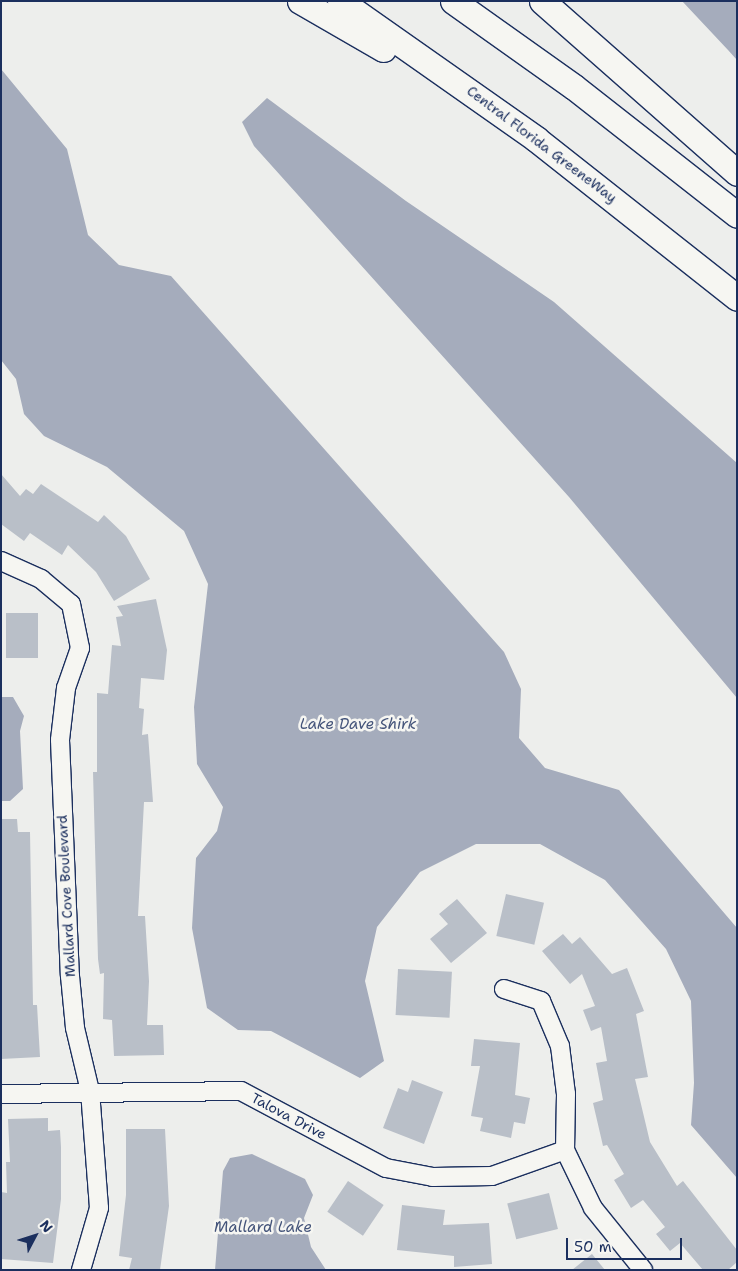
<!DOCTYPE html>
<html>
<head>
<meta charset="utf-8">
<style>
  body { margin:0 }
  #map { position:relative; width:738px; height:1271px; overflow:hidden; background:#edeeec; font-family:"Shantell Sans",sans-serif }
  div>[style] { position:absolute }
  [style*='--x'] { left:calc(var(--x)*1px); top:calc(var(--y)*1px); width:calc(var(--w)*1px); rotate:calc(var(--a)*1deg) }
  .water>* { inset:0; background:#a5acbc }
  .building>* { inset:0; background:#b9bfc8; transform-origin:0 0 }
  .roads { filter:drop-shadow(1px 0 #1b2f5e) drop-shadow(-1px 0 #1b2f5e) drop-shadow(0 1px #1b2f5e) drop-shadow(0 -1px #1b2f5e) }
  .minor>* { height:18px; margin:-9px; padding:0 9px; transform-origin:9px; border-radius:9px; background:#f6f6f2 }
  .highway>* { height:25px; margin:-12.5px; padding:0 12.5px; transform-origin:12.5px; border-radius:12.5px; background:#f6f6f2 }
  span { translate:-50% -50%; white-space:nowrap; text-align:center; line-height:1.15; -webkit-text-stroke:5px #f6f6f2; paint-order:stroke }
  .street-label { font-size:14px; color:#1b2f5e }
  .water-label { font-size:15px; color:#44547a; font-style:italic }
  .frame { position:absolute; inset:0; border:2px solid #1b2f5e; pointer-events:none }
  .north { position:absolute; left:10px; top:1211px; width:50px; height:50px; -webkit-text-stroke:4px #f6f6f2; paint-order:stroke; rotate:50deg; font-size:14px; font-weight:700; line-height:20px; text-align:center; color:#1b2f5e }
  .north::after { content:''; display:block; margin:auto; width:18px; height:22px; background:#1b2f5e; clip-path:polygon(50% 0,100% 100%,50% 72%,0 100%) }
  .scale { position:absolute; left:566px; top:1238px; width:116px; height:22px; box-sizing:border-box; border:2px solid #1b2f5e; border-top:0; padding-left:6px; font-size:15px; line-height:18px; white-space:nowrap; color:#1b2f5e; -webkit-text-stroke:4px #f6f6f2; paint-order:stroke }
</style>
</head>
<body>
<div id="map">
  <div class="water">
    <div style="clip-path:polygon(682px 1px,737px 1px,737px 60px,728px 50px)"></div>
    <div style="clip-path:polygon(1px 69px,67px 149px,88px 235px,119px 265px,171px 276px,504px 652px,521px 689px,519px 738px,545px 768px,619px 790px,737px 928px,737px 1178px,691px 1125px,694px 1083px,691px 1001px,666px 949px,605px 880px,540px 844px,476px 844px,420px 872px,377px 927px,365px 981px,384px 1061px,360px 1078px,271px 1031px,238px 1030px,207px 1008px,192px 928px,196px 858px,217px 831px,223px 807px,197px 764px,194px 707px,208px 584px,184px 531px,107px 467px,44px 436px,24px 414px,16px 379px,1px 360px)"></div>
    <div style="clip-path:polygon(267px 98px,406px 201px,554px 302px,737px 463px,737px 698px,569px 497px,254px 146px,242px 122px)"></div>
    <div style="clip-path:polygon(1px 697px,13px 697px,24px 716px,20px 731px,23px 789px,10px 801px,1px 801px)"></div>
    <div style="clip-path:polygon(252px 1154px,305px 1179px,313px 1195px,304px 1218px,311px 1247px,326px 1270px,215px 1270px,223px 1171px,230px 1158px)"></div>
  </div>
  <div class="building">
    <div style="clip-path:polygon(1px 474px,20px 496px,26px 489px,33px 494px,41px 484px,98px 522px,104px 515px,126px 536px,150px 579px,114px 601px,96px 572px,68px 545px,62px 555px,30px 533px,24px 541px,1px 524px)"></div>
    <div style="clip-path:polygon(156px 599px,167px 650px,164px 680px,141px 678px,139px 708px,144px 709px,142px 735px,148px 734px,153px 802px,144px 802px,138px 916px,145px 916px,149px 981px,147px 1025px,163px 1025px,164px 1055px,114px 1056px,112px 1020px,103px 1019px,104px 973px,100px 974px,98px 959px,93px 772px,97px 772px,97px 693px,108px 694px,112px 645px,121px 646px,116px 617px,123px 616px,117px 606px)"></div>
    <div style="left:6px;top:613px;width:32px;height:45px"></div>
    <div style="clip-path:polygon(1px 819px,17px 819px,18px 832px,30px 832px,33px 1005px,37px 1005px,40px 1057px,1px 1059px)"></div>
    <div style="left:506px;top:894px;width:39px;height:43px;rotate:13deg"></div>
    <div style="clip-path:polygon(457px 899px,487px 933px,451px 963px,430px 939px,448px 924px,439px 914px)"></div>
    <div style="clip-path:polygon(563px 934px,572px 944px,580px 937px,612px 974px,627px 968px,644px 1011px,636px 1014px,648px 1077px,635px 1079px,650px 1142px,677px 1186px,683px 1181px,737px 1250px,737px 1262px,728px 1270px,703px 1270px,680px 1243px,670px 1251px,656px 1234px,665px 1227px,643px 1200px,631px 1208px,614px 1180px,624px 1174px,607px 1145px,603px 1146px,593px 1103px,603px 1100px,596px 1063px,607px 1061px,601px 1027px,591px 1031px,583px 1010px,595px 1006px,582px 974px,570px 984px,542px 951px)"></div>
    <div style="left:398px;top:969px;width:54px;height:46px;rotate:3deg"></div>
    <div style="clip-path:polygon(474px 1039px,520px 1043px,515px 1095px,530px 1098px,525px 1124px,514px 1122px,511px 1138px,480px 1131px,483px 1118px,471px 1116px,480px 1066px,471px 1066px)"></div>
    <div style="clip-path:polygon(412px 1080px,443px 1092px,424px 1144px,383px 1128px,398px 1088px,408px 1092px)"></div>
    <div style="clip-path:polygon(48px 1118px,48px 1131px,60px 1130px,61px 1147px,61px 1199px,53px 1263px,1px 1259px,1px 1192px,7px 1193px,6px 1162px,10px 1162px,8px 1119px)"></div>
    <div style="clip-path:polygon(126px 1129px,165px 1129px,169px 1206px,160px 1270px,129px 1270px,132px 1258px,119px 1256px,126px 1195px)"></div>
    <div style="left:348px;top:1181px;width:43px;height:37px;rotate:34deg"></div>
    <div style="left:549px;top:1193px;width:37px;height:43px;rotate:76deg"></div>
    <div style="clip-path:polygon(402px 1205px,445px 1210px,443px 1225px,489px 1223px,492px 1264px,454px 1267px,454px 1256px,397px 1250px)"></div>
    <div style="clip-path:polygon(592px 1254px,605px 1270px,572px 1270px)"></div>
  </div>
  <div class="roads">
    <div class="minor">
      <div style="--x:1;--y:561;--w:44;--a:24.2"></div>
      <div style="--x:41;--y:579;--w:39;--a:40"></div>
      <div style="--x:71;--y:604;--w:45;--a:78.4"></div>
      <div style="--x:80;--y:648;--w:42;--a:109.3"></div>
      <div style="--x:66;--y:688;--w:52;--a:96.6"></div>
      <div style="--x:60;--y:740;--w:236;--a:87.6"></div>
      <div style="--x:70;--y:976;--w:52;--a:84.5"></div>
      <div style="--x:75;--y:1028;--w:65;--a:76.6"></div>
      <div style="--x:90;--y:1091;--w:117;--a:85.6"></div>
      <div style="--x:99;--y:1208;--w:65;--a:106.2"></div>
      <div style="--x:504;--y:989;--w:39;--a:18"></div>
      <div style="--x:541;--y:1001;--w:49;--a:67.1"></div>
      <div style="--x:560;--y:1046;--w:48;--a:82.9"></div>
      <div style="--x:566;--y:1094;--w:56;--a:91"></div>
      <div style="--x:565;--y:1150;--w:64;--a:64.2"></div>
      <div style="--x:593;--y:1208;--w:80;--a:51.1"></div>
      <div style="--x:1;--y:1094;--w:240;--a:-0.7"></div>
      <div style="--x:241;--y:1091;--w:164;--a:28"></div>
      <div style="--x:386;--y:1168;--w:48;--a:10.8"></div>
      <div style="--x:433;--y:1177;--w:59;--a:-1"></div>
      <div style="--x:492;--y:1176;--w:77;--a:-19.6"></div>
    </div>
    <div class="highway">
      <div style="--x:300;--y:1;--w:96;--a:30"></div>
      <div style="--x:340;--y:1;--w:240;--a:35.1"></div>
      <div style="--x:536;--y:139;--w:256;--a:38.3"></div>
      <div style="--x:453;--y:1;--w:148;--a:35.4"></div>
      <div style="--x:574;--y:87;--w:207;--a:38.1"></div>
      <div style="--x:542;--y:1;--w:260;--a:41.4"></div>
    </div>
  </div>
  <div class="street-label">
    <span style="left:542px;top:144px;rotate:37deg">Central Florida GreeneWay</span>
    <span style="left:66px;top:896px;rotate:-93deg">Mallard Cove Boulevard</span>
    <span style="left:289px;top:1116px;rotate:28deg">Talova Drive</span>
  </div>
  <div class="water-label">
    <span style="left:358px;top:725px">Lake Dave Shirk</span>
    <span style="left:263px;top:1228px">Mallard Lake</span>
  </div>
  <div class="frame"></div>
  <div class="north">N</div>
  <div class="scale">50 m</div>
</div>
</body>
</html>
